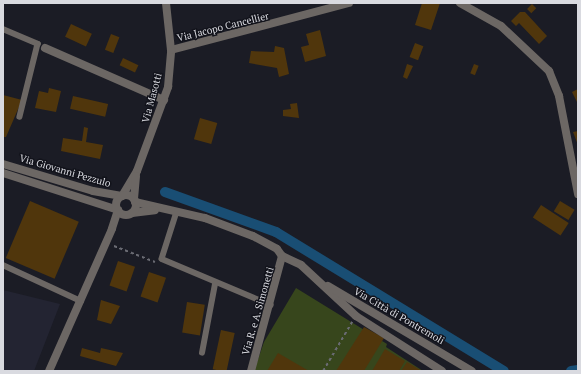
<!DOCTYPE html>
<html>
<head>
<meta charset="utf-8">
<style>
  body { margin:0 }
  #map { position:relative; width:581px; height:374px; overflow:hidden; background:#1b1c25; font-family:"PT Serif",serif }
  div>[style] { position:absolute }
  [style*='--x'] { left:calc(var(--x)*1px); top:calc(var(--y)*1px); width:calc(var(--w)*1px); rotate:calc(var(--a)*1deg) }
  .built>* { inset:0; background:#232432 }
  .green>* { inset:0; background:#37461c }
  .canal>* { height:10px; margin:-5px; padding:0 5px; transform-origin:5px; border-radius:5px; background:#194e74 }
  .building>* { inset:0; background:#50360c; transform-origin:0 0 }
  .path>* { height:1.5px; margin-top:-0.75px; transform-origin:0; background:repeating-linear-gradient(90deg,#6a6b73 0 3px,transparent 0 6px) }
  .service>* { height:5.5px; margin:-2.75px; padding:0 2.75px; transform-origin:2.75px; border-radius:2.75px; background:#6c6764 }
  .minor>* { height:8px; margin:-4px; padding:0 4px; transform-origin:4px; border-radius:4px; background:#6c6764 }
  .tertiary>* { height:8px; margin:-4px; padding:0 4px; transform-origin:4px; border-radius:4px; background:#6c6764 }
  .tertiary>.ring { margin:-4px; padding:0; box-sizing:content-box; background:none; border:8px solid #6c6764; border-radius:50% }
  span { translate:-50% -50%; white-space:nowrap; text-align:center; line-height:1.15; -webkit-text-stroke:3px #12131b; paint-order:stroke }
  .street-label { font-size:10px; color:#d9dae0 }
  .frame { position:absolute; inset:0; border:4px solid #d9dae0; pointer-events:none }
</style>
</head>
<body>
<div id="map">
  <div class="built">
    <div style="clip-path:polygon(3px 290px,60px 304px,34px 371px,3px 371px)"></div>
  </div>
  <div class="green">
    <div style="clip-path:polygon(296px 288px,387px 344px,386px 347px,423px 371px,254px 371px,264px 342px)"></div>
  </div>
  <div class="canal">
    <div style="--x:165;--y:192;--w:118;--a:19.8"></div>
    <div style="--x:276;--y:232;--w:267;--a:31.4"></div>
    <div style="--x:571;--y:371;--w:7;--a:-8"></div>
  </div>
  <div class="building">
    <div style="clip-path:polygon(422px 3px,440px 3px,431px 30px,415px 25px)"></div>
    <div style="left:532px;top:4px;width:6px;height:7px;rotate:45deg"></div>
    <div style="clip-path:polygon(520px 12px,525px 12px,547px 36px,539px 44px,519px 23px,516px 26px,511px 21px)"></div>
    <div style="left:71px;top:24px;width:23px;height:14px;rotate:25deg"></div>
    <div style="clip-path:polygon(320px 30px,326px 56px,305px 62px,301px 47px,309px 45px,306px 34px)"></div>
    <div style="left:111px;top:34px;width:9px;height:17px;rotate:21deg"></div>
    <div style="left:415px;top:43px;width:9px;height:15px;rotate:21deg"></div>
    <div style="clip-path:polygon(275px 46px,284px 48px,289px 74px,279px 77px,277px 68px,249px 63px,251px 51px,274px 52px)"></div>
    <div style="left:123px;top:58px;width:17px;height:8px;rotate:25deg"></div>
    <div style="clip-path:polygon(407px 64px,413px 66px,407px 79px,403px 77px)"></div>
    <div style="left:474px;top:64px;width:5px;height:10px;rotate:22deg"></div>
    <div style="clip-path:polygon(49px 88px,61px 91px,56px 112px,35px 108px,39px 91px,48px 93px)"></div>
    <div style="clip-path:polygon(578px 89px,578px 104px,572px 92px)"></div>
    <div style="clip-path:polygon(3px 95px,22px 100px,6px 137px,3px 137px)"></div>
    <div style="left:73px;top:96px;width:36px;height:13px;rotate:13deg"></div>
    <div style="clip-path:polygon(297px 103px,299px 118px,283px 116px,283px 110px,291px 109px,290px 104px)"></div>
    <div style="left:200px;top:118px;width:18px;height:22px;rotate:16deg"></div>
    <div style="clip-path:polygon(84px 127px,88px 128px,86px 142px,103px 145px,100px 159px,61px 151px,63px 138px,82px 141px)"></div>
    <div style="clip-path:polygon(578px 131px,578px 145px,573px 132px)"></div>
    <div style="left:30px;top:201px;width:53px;height:62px;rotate:23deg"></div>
    <div style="left:560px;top:201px;width:17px;height:12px;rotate:31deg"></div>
    <div style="left:541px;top:205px;width:33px;height:15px;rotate:33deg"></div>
    <div style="left:118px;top:261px;width:18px;height:26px;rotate:19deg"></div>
    <div style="left:149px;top:272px;width:18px;height:26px;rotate:19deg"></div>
    <div style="clip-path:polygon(101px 300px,120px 306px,111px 324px,97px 320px)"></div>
    <div style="left:187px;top:302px;width:18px;height:31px;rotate:9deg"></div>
    <div style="clip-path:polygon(364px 327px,384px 338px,364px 371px,336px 371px)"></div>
    <div style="left:221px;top:330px;width:14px;height:40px;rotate:12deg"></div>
    <div style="clip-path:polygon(82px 348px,100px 353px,101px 348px,123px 353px,116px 366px,80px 356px)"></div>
    <div style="clip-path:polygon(385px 349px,405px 361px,399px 371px,372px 371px)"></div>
    <div style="clip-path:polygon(278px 353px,309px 371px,267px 371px)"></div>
    <div style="clip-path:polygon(407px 362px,422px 371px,401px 371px)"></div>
  </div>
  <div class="path">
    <div style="--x:114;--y:246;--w:44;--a:21.3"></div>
    <div style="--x:323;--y:371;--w:57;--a:-59.4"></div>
  </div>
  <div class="service">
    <div style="--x:3;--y:29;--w:38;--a:23"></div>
    <div style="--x:38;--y:44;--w:75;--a:103.9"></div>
    <div style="--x:177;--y:212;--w:49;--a:107.7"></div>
    <div style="--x:162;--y:259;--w:118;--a:22.9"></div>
    <div style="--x:3;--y:265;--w:86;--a:24.8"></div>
    <div style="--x:202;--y:353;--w:70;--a:-79.3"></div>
  </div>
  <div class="minor">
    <div style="--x:460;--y:3;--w:47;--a:29.3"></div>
    <div style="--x:501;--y:26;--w:66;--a:43.2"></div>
    <div style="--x:549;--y:71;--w:27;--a:68"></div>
    <div style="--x:559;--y:96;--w:100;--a:79"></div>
    <div style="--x:45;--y:48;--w:130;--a:23.6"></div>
    <div style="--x:171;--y:50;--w:184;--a:-14.8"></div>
    <div style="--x:122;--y:196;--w:29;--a:-59"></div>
    <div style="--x:137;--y:171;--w:90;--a:-69.7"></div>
    <div style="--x:168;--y:87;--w:37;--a:-85"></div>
    <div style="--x:171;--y:50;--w:47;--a:-96.1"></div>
    <div style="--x:134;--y:199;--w:23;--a:-85"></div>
    <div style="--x:135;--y:202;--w:72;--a:12.9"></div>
    <div style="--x:205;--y:218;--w:51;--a:20.6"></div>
    <div style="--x:253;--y:236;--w:27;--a:28"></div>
    <div style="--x:277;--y:249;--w:9;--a:54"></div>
    <div style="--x:282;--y:256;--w:21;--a:25"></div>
    <div style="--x:301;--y:265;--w:75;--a:42.8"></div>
    <div style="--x:356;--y:316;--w:102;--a:32.6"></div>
    <div style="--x:132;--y:213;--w:23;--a:-7"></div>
    <div style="--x:328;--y:286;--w:167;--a:30.6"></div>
    <div style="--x:251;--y:371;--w:119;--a:-74.9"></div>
  </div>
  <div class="tertiary">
    <div style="--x:3;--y:164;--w:94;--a:16.7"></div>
    <div style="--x:93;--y:191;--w:29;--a:10"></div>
    <div style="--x:3;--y:173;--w:121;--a:17.8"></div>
    <div style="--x:118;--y:210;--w:20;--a:108"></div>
    <div style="--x:112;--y:229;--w:155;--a:113.9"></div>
    <div class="ring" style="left:116px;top:195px;width:12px;height:12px"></div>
  </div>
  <div class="street-label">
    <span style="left:223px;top:27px;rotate:-14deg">Via Jacopo Cancellier</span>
    <span style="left:152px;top:98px;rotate:-75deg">Via Masotti</span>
    <span style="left:65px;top:171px;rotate:16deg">Via Giovanni Pezzulo</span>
    <span style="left:258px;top:311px;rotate:-74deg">Via R. e A. Simonetti</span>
    <span style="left:399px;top:316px;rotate:30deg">Via Città di Pontremoli</span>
  </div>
  <div class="frame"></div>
</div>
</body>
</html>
